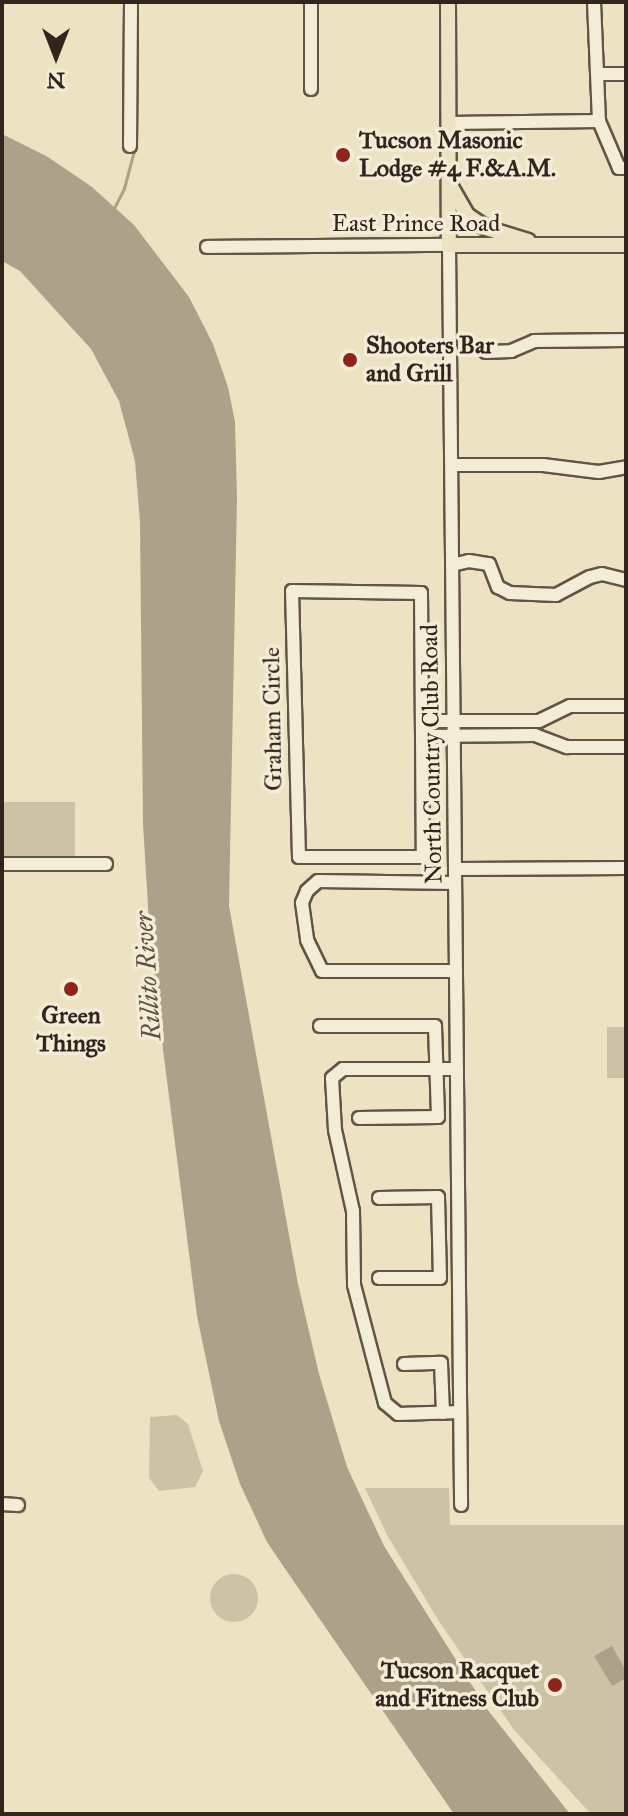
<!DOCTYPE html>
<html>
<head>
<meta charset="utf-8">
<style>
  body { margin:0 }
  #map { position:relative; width:628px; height:1816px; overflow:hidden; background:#ede2c2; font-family:"IM FELL Great Primer",serif }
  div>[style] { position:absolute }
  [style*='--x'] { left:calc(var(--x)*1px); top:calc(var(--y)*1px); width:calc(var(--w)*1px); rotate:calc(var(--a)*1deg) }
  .green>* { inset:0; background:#cdc2a6; transform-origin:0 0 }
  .round { border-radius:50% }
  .water>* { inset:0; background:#aea18a }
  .stream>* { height:3px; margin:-1.5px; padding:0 1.5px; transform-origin:1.5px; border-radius:1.5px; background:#aea18a }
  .roads { filter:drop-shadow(2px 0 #625446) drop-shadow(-2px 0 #625446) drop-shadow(0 2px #625446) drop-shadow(0 -2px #625446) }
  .minor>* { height:12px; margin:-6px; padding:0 6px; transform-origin:6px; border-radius:6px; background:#f3ecd7 }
  .major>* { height:14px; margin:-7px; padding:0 7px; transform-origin:7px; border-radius:7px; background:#ede2c2 }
  .dots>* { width:22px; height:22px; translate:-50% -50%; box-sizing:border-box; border:4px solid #f3ecd7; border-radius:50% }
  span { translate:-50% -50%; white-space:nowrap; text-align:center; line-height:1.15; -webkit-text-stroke:7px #f3ecd7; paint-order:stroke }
  .poi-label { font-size:24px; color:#33241d; font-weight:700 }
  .left { translate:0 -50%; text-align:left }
  .right { translate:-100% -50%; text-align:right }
  .street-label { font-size:24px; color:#33241d }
  .water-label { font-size:26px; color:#5e5043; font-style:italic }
  .frame { position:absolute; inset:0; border:4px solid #33241d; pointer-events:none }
  .north { position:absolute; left:16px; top:16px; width:80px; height:80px; -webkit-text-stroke:6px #f3ecd7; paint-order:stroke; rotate:180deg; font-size:22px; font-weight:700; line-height:32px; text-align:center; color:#33241d }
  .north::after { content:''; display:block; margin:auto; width:28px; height:36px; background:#33241d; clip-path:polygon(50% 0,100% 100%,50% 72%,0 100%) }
</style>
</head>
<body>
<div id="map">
  <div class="green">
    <div style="left:75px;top:802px;width:55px;height:73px;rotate:90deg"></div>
    <div style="left:607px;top:1027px;width:19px;height:51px"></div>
    <div style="clip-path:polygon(177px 1415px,188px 1424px,203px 1471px,195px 1487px,159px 1491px,149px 1478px,150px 1417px)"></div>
    <div style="clip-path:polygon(365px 1488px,449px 1488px,450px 1525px,626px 1525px,626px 1814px,591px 1814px,515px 1731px,440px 1623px,387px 1535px)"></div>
    <div class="round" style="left:210px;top:1574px;width:48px;height:48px"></div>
  </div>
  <div class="water">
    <div style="clip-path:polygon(2px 134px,48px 157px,92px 187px,134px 225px,189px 297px,213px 344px,228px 387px,235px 422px,237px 498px,229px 906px,298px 1284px,319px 1374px,347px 1467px,384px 1546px,487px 1709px,570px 1814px,454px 1814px,290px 1576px,267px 1542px,240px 1484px,219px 1421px,197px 1316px,151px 955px,143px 824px,140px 522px,135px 461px,119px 401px,91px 349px,20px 271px,2px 261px)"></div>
    <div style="clip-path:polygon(612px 1646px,626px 1671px,626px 1678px,612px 1686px,594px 1656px)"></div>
  </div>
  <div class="stream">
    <div style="--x:136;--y:98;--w:96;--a:-89.4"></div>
    <div style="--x:113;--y:210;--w:25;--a:-63"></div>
    <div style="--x:124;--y:188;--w:39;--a:-75"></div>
  </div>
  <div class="roads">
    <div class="minor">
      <div style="--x:311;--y:2;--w:87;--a:90"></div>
      <div style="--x:594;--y:2;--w:119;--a:87.6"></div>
      <div style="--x:599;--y:74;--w:27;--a:0"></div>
      <div style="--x:449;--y:123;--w:150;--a:-0.8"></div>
      <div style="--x:599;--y:121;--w:51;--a:66.9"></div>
      <div style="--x:619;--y:168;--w:7;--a:0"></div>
      <div style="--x:130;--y:146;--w:144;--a:-89.6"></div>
      <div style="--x:207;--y:247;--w:242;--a:-0.5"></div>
      <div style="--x:449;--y:245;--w:1260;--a:89.45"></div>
      <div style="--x:486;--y:352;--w:25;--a:-2"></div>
      <div style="--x:511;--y:351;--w:25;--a:-23"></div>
      <div style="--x:534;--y:341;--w:92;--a:-0.6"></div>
      <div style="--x:452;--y:465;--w:91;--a:0"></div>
      <div style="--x:543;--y:465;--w:56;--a:7.1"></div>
      <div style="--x:599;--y:472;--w:27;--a:-10"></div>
      <div style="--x:452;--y:565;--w:17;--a:-13"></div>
      <div style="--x:469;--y:561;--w:20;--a:9"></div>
      <div style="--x:489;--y:564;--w:25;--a:69"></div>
      <div style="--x:498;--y:587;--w:13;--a:27"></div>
      <div style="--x:510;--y:593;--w:46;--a:2.5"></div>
      <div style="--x:556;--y:595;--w:38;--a:-28"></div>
      <div style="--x:590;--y:577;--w:12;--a:-14"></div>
      <div style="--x:602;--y:574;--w:25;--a:14"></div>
      <div style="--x:292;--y:591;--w:129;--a:0.9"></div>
      <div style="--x:421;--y:593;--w:264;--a:89.6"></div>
      <div style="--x:423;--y:857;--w:124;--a:180"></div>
      <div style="--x:299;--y:857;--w:266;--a:-91.5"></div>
      <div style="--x:423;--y:721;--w:116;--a:0"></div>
      <div style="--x:539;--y:721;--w:34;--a:-26"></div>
      <div style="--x:570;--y:706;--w:56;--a:0"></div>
      <div style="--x:424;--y:736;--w:111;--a:-0.5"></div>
      <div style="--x:535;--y:735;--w:34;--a:21"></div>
      <div style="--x:567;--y:747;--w:59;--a:0"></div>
      <div style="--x:2;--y:864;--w:104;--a:0"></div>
      <div style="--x:455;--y:869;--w:171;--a:-0.3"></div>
      <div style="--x:455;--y:883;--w:137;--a:-179.2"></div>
      <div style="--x:318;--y:881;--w:15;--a:138"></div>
      <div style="--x:307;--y:891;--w:13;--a:113"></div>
      <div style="--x:302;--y:903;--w:37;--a:82"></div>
      <div style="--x:307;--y:940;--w:34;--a:64"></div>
      <div style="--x:322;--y:971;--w:134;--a:0"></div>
      <div style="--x:320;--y:1026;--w:115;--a:0"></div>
      <div style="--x:435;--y:1026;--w:91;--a:88.1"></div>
      <div style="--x:438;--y:1117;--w:79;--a:179.3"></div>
      <div style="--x:457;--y:1069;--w:114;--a:180"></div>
      <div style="--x:343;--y:1069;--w:14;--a:141"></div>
      <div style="--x:332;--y:1078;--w:52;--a:86.7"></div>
      <div style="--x:335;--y:1130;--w:83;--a:77.5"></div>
      <div style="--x:353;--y:1211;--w:74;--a:89.2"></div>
      <div style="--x:354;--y:1285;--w:122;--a:75.3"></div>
      <div style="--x:385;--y:1403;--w:17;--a:40"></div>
      <div style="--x:398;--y:1414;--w:62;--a:-1.8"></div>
      <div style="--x:379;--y:1198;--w:59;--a:-1"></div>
      <div style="--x:438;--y:1197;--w:81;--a:88.6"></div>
      <div style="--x:440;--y:1278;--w:61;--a:180"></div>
      <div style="--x:404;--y:1364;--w:37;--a:-2"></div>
      <div style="--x:441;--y:1363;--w:50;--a:87.7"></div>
      <div style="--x:2;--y:1504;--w:16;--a:4"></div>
    </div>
    <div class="major">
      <div style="--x:448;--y:2;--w:243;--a:89.8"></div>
      <div style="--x:449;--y:245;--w:177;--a:0"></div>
      <div style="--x:451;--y:187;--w:32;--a:60"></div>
      <div style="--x:467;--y:215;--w:23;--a:34"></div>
      <div style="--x:486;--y:228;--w:44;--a:17.2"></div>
    </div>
  </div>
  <div class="dots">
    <div style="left:343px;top:155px;background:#8f2418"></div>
    <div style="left:350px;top:360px;background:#8f2418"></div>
    <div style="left:71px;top:989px;background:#8f2418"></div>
    <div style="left:555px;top:1685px;background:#8f2418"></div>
  </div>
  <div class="poi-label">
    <span class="left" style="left:359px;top:155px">Tucson Masonic<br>Lodge #4 F.&amp;A.M.</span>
    <span class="left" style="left:366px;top:360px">Shooters Bar<br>and Grill</span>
    <span style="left:71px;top:1030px">Green<br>Things</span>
    <span class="right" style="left:539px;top:1685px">Tucson Racquet<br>and Fitness Club</span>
  </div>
  <div class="street-label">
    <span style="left:416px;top:224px">East Prince Road</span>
    <span style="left:273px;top:719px;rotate:-91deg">Graham Circle</span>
    <span style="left:432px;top:754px;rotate:-91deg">North Country Club Road</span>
  </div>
  <div class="water-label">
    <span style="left:148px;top:976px;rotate:-94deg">Rillito River</span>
  </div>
  <div class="frame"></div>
  <div class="north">N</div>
</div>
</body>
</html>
